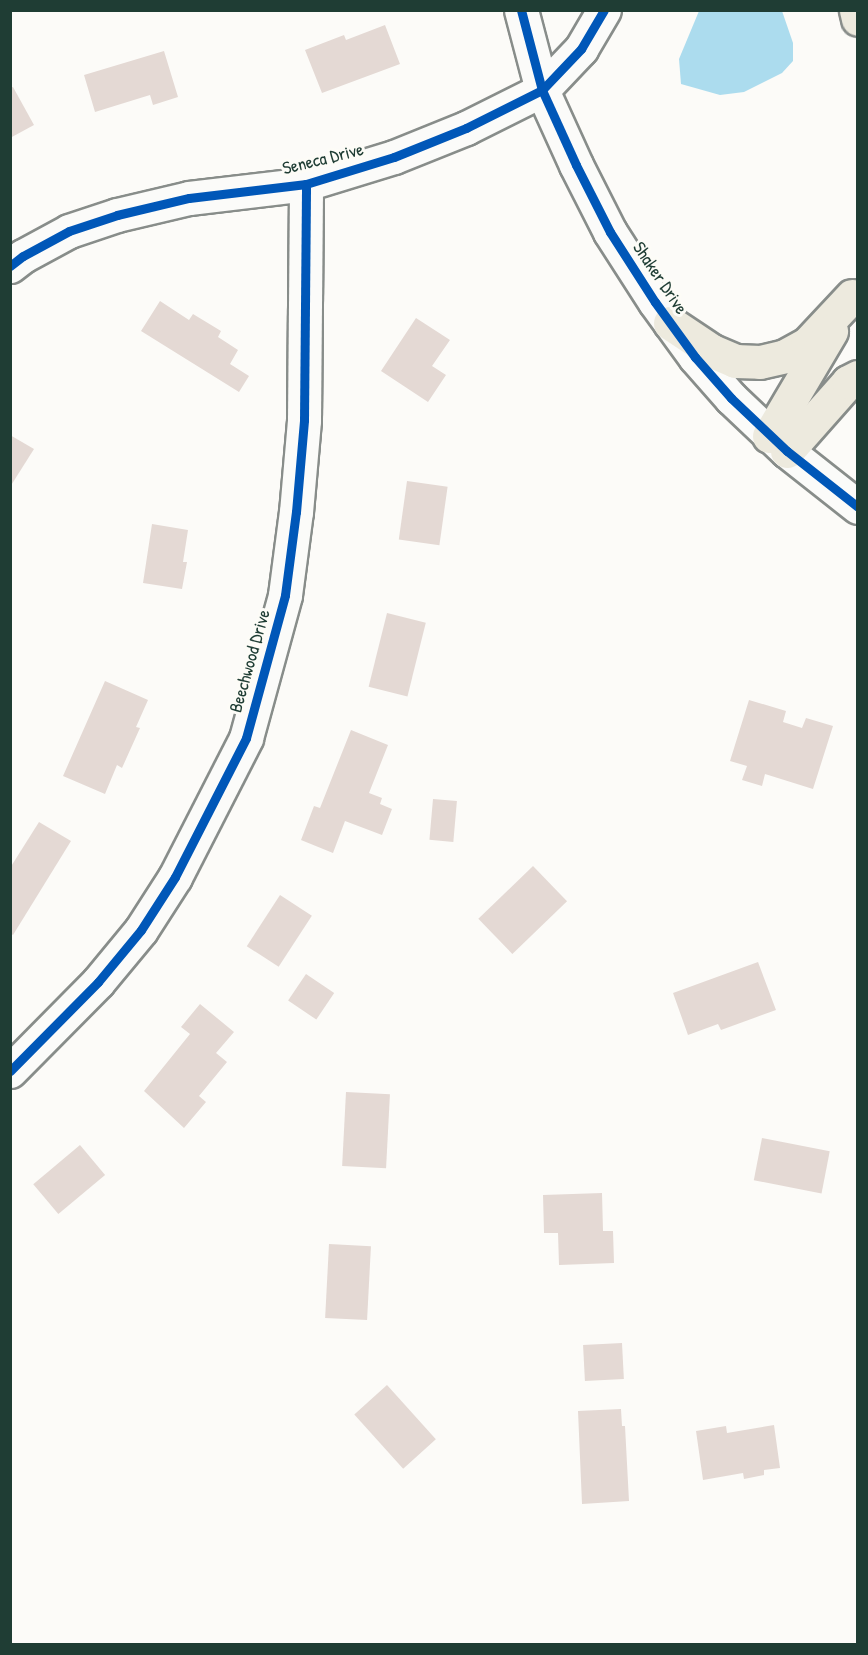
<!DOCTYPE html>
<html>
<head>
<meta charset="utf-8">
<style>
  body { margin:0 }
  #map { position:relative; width:868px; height:1655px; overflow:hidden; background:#fcfbf8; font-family:"Patrick Hand",sans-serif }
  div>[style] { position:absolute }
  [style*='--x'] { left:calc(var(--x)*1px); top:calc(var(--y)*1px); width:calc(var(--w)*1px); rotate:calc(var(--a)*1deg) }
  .water>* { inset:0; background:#acdcee }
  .building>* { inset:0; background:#e4d9d4; transform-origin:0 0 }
  .roads { filter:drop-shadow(2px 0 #888d8a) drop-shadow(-2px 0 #888d8a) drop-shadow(0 2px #888d8a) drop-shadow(0 -2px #888d8a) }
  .minor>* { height:33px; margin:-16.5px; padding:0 16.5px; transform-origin:16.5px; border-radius:16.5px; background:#fbfbf9 }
  .highway>* { height:33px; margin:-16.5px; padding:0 16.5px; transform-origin:16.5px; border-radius:16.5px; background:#edeade }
  .cycleway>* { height:9px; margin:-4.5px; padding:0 4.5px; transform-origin:4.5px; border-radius:4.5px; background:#0057b8 }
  span { translate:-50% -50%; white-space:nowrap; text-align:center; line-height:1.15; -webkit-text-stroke:6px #fdfcf7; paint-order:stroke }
  .street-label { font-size:18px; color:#1f3d34 }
  .frame { position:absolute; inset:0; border:12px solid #1f3d34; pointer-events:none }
</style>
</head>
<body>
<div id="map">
  <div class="water">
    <div style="clip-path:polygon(699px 11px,782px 11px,793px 43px,793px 61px,782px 73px,744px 92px,720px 95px,681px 84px,679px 59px)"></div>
  </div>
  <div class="building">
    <div style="clip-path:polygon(385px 25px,400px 64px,322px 93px,305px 50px,344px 35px,346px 40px)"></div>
    <div style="clip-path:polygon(164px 51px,178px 97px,153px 105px,150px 95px,95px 112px,84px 75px)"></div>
    <div style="clip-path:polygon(13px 87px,34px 125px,10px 138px,10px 88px)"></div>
    <div style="clip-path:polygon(160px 301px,189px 320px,193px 314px,221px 331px,218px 337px,238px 350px,230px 364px,249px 376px,239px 392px,141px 331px)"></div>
    <div style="clip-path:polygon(416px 318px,450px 340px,432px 366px,446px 375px,428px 402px,381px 371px)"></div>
    <div style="clip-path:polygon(10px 435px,34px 449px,10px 487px)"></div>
    <div style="left:407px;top:481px;width:41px;height:59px;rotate:8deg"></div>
    <div style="clip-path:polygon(152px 524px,188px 530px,183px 562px,187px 562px,182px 589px,143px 583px)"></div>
    <div style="left:387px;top:613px;width:40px;height:76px;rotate:14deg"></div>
    <div style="clip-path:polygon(105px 681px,148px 700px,136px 727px,140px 728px,122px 768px,117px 765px,105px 794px,63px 776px)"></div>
    <div style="clip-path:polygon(749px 700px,786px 711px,783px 722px,802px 728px,806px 718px,833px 726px,813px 789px,765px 774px,762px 786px,742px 780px,747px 766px,730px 761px)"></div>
    <div style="clip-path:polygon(351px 730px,388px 745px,369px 793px,382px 798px,380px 804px,392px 809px,382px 835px,345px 821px,333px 853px,301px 840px,314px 806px,320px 808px)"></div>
    <div style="left:433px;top:799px;width:24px;height:41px;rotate:5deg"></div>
    <div style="clip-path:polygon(39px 822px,71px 841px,13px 935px,10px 933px,10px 868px)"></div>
    <div style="left:533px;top:866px;width:49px;height:76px;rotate:46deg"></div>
    <div style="left:280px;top:895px;width:38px;height:61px;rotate:33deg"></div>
    <div style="clip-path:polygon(758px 962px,776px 1010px,721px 1030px,718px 1024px,688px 1035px,673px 993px)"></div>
    <div style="left:306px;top:974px;width:34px;height:32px;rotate:34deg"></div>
    <div style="clip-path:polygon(200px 1004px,234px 1032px,216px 1053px,227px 1062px,199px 1096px,206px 1102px,184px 1128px,144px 1091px,190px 1034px,181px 1027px)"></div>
    <div style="left:346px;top:1092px;width:44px;height:74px;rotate:3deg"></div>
    <div style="left:762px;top:1138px;width:69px;height:43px;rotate:11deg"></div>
    <div style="left:80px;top:1145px;width:39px;height:61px;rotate:50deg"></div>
    <div style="clip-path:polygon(602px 1193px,603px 1231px,613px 1231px,614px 1263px,559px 1265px,558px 1233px,544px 1233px,543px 1195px)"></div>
    <div style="left:329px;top:1244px;width:42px;height:74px;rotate:3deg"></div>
    <div style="left:622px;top:1343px;width:36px;height:39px;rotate:87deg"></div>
    <div style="left:387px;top:1385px;width:73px;height:44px;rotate:48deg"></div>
    <div style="clip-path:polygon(621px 1409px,622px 1426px,625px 1426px,629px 1501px,582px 1504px,578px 1411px)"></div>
    <div style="clip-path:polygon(774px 1425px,780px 1468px,764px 1470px,764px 1475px,744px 1479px,743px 1473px,703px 1480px,696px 1431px,726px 1426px,727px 1433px)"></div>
  </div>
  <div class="roads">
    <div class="minor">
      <div style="--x:521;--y:10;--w:83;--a:75.3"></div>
      <div style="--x:542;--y:90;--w:82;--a:65.6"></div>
      <div style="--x:576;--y:165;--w:75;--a:63.1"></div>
      <div style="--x:610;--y:232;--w:83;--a:57.3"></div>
      <div style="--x:655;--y:302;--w:68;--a:54"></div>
      <div style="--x:695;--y:357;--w:55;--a:48.7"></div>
      <div style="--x:731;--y:398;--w:77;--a:43.4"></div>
      <div style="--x:787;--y:451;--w:90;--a:38.3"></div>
      <div style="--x:10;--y:266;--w:16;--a:-38"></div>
      <div style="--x:23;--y:256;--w:52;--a:-28.5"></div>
      <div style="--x:69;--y:231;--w:51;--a:-18.4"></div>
      <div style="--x:117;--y:215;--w:74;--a:-13.3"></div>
      <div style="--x:189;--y:198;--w:118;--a:-6.8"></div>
      <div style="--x:306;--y:184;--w:92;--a:-17.1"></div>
      <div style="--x:394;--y:157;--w:78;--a:-21.9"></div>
      <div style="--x:466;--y:128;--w:85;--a:-26.6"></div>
      <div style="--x:542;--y:90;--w:57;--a:-46.4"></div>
      <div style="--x:581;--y:49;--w:45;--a:-59.5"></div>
      <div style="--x:10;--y:1071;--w:125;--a:-45.3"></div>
      <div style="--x:98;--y:982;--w:67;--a:-50.4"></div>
      <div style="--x:141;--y:930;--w:63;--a:-57.3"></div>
      <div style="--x:175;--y:877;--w:156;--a:-62.9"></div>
      <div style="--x:246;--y:738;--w:148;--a:-74.7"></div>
      <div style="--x:285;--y:595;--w:84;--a:-82.5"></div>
      <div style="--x:296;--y:512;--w:92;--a:-85"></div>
      <div style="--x:304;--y:420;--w:236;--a:-89.5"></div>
    </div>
    <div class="highway">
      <div style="--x:856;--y:10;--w:9;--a:77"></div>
      <div style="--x:670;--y:323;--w:50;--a:33.7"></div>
      <div style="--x:712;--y:351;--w:25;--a:23"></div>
      <div style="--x:735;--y:361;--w:25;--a:2"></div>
      <div style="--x:760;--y:362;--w:26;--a:-13"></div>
      <div style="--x:785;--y:356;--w:25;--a:-29"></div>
      <div style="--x:807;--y:344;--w:66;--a:-46.8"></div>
      <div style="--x:769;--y:436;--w:122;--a:-59.4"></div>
      <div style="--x:787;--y:451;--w:92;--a:-48.5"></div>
      <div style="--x:848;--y:382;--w:11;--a:-27"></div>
    </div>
  </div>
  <div class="cycleway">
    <div style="--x:521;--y:10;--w:83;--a:75.3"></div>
    <div style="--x:542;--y:90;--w:82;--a:65.6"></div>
    <div style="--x:576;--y:165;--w:75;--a:63.1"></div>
    <div style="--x:610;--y:232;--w:83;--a:57.3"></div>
    <div style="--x:655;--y:302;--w:68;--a:54"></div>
    <div style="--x:695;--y:357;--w:55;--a:48.7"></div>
    <div style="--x:731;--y:398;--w:77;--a:43.4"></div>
    <div style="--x:787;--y:451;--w:90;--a:38.3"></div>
    <div style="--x:10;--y:266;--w:16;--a:-38"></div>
    <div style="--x:23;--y:256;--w:52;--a:-28.5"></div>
    <div style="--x:69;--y:231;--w:51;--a:-18.4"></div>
    <div style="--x:117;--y:215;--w:74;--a:-13.3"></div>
    <div style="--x:189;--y:198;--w:118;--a:-6.8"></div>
    <div style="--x:306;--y:184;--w:92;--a:-17.1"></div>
    <div style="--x:394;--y:157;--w:78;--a:-21.9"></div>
    <div style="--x:466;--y:128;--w:85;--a:-26.6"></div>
    <div style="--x:542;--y:90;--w:57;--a:-46.4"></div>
    <div style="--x:581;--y:49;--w:45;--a:-59.5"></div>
    <div style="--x:10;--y:1071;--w:125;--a:-45.3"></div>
    <div style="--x:98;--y:982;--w:67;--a:-50.4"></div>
    <div style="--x:141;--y:930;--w:63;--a:-57.3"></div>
    <div style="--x:175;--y:877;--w:156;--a:-62.9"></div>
    <div style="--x:246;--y:738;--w:148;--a:-74.7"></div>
    <div style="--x:285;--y:595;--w:84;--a:-82.5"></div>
    <div style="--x:296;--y:512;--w:92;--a:-85"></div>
    <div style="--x:304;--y:420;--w:236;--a:-89.5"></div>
  </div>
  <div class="street-label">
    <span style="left:323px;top:159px;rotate:-14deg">Seneca Drive</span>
    <span style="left:660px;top:278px;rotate:56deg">Shaker Drive</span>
    <span style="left:250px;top:661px;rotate:-74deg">Beechwood Drive</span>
  </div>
  <div class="frame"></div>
</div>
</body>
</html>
